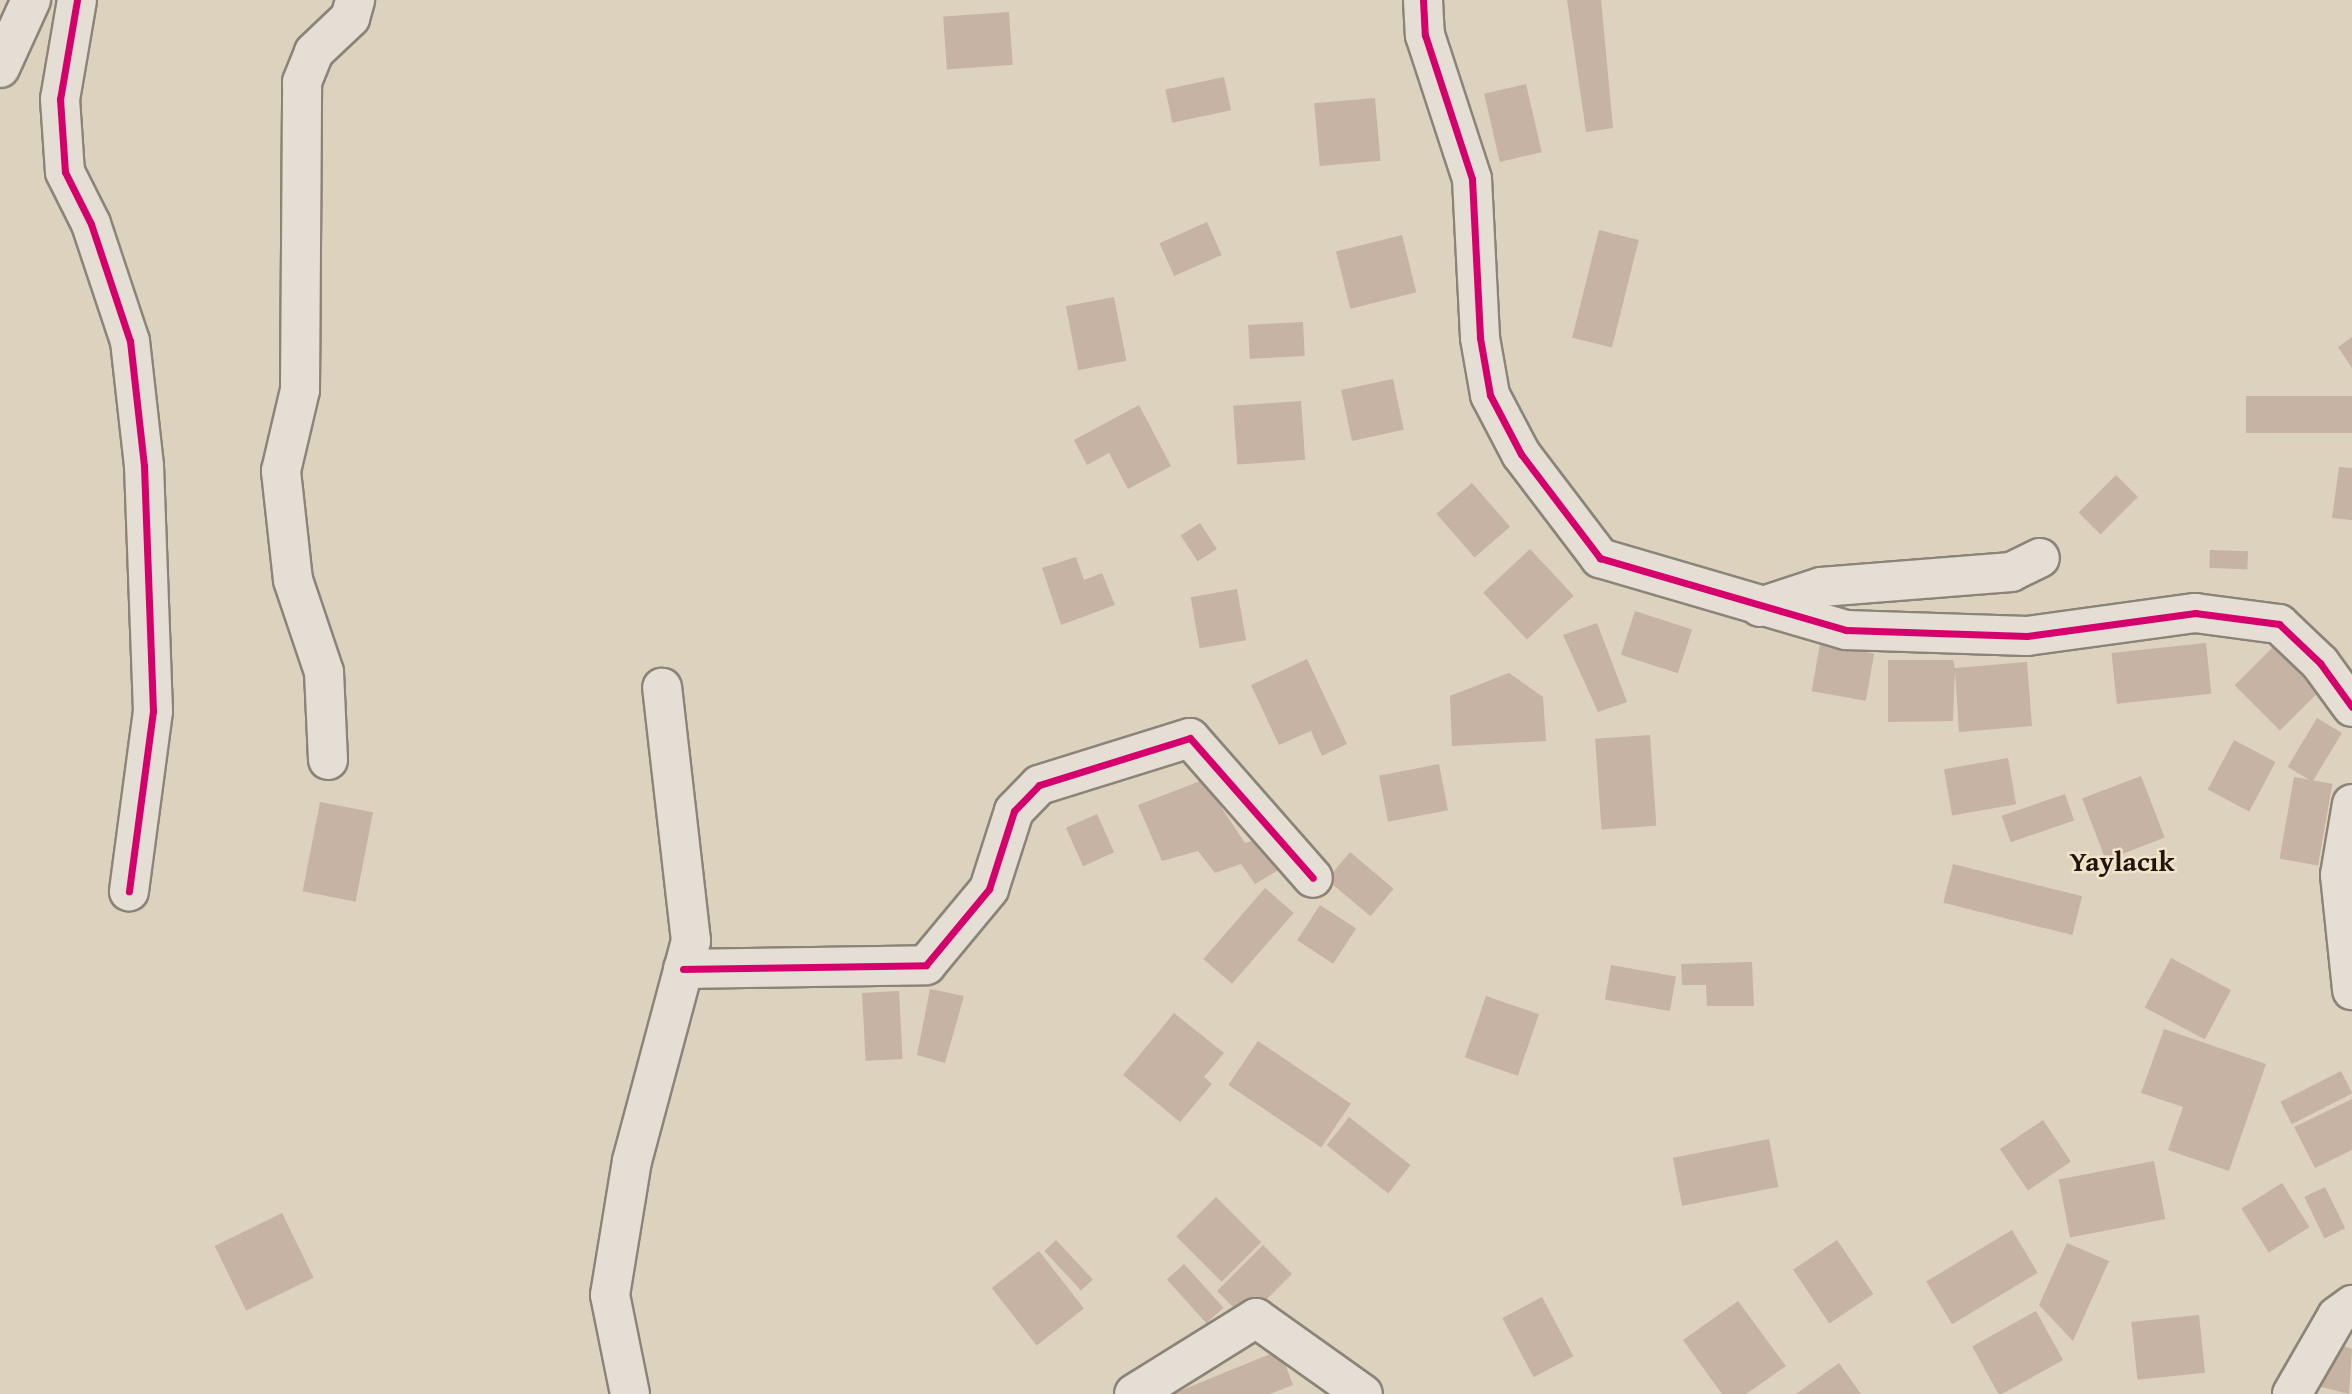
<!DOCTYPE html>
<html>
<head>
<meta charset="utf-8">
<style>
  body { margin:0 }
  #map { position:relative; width:2352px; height:1394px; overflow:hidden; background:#ddd2bd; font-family:"Gentium Book Plus",serif }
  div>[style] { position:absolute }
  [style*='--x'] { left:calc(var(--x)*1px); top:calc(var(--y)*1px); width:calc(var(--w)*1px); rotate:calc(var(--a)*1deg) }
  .building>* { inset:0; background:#c6b3a3; transform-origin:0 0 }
  .roads { filter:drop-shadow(2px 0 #8c8478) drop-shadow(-2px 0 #8c8478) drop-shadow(0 2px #8c8478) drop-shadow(0 -2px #8c8478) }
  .minor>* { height:38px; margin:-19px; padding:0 19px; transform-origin:19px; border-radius:19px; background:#e4ded4 }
  .cycleway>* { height:7px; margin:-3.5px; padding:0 3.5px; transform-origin:3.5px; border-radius:3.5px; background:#d6006c }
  span { translate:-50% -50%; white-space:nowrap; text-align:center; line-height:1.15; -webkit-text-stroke:5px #f2e4cb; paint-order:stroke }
  .quarter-label { font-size:28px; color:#20160e; font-weight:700 }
</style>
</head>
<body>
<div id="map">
  <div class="building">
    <div style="clip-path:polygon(1567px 0,1601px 0,1613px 128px,1586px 132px)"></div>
    <div style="left:1009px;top:12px;width:53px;height:66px;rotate:86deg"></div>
    <div style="left:1224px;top:77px;width:34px;height:60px;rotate:78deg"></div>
    <div style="left:1526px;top:84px;width:70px;height:43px;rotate:77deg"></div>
    <div style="left:1375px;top:98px;width:63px;height:61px;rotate:85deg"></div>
    <div style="left:1207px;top:222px;width:36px;height:52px;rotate:66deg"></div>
    <div style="left:1599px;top:230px;width:41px;height:111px;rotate:14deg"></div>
    <div style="left:1402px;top:235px;width:59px;height:68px;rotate:76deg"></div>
    <div style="left:1114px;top:297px;width:65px;height:49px;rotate:79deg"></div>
    <div style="left:1303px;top:322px;width:34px;height:55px;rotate:87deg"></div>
    <div style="clip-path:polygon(2352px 337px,2352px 368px,2338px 347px)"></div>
    <div style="left:1393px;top:379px;width:52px;height:53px;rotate:78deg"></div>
    <div style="left:2352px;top:396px;width:37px;height:106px;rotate:90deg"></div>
    <div style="left:1301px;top:401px;width:59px;height:68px;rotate:86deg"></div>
    <div style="clip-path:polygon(1139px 405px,1171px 466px,1128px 489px,1109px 453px,1087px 465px,1074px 440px)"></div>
    <div style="clip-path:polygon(2339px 467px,2352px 468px,2352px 520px,2332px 518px)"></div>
    <div style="left:2116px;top:475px;width:31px;height:53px;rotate:45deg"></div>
    <div style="left:1472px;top:483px;width:58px;height:47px;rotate:49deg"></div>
    <div style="left:1200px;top:523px;width:31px;height:23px;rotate:57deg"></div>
    <div style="left:1530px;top:549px;width:64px;height:64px;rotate:47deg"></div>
    <div style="left:2210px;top:550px;width:38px;height:18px;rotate:2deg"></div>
    <div style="clip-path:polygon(1076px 557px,1084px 580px,1102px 573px,1115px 605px,1061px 625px,1042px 568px)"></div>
    <div style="left:1237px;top:589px;width:52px;height:47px;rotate:80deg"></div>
    <div style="left:1635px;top:611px;width:60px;height:46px;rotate:18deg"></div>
    <div style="clip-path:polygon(1597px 623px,1627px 702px,1598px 712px,1563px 635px)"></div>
    <div style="left:2206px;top:643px;width:51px;height:95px;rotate:84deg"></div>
    <div style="left:1820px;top:644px;width:55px;height:48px;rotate:10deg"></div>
    <div style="left:2275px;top:645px;width:64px;height:57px;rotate:45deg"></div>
    <div style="clip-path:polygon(1307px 659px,1347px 744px,1322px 756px,1311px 731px,1279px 745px,1251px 685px)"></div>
    <div style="clip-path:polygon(1888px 660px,1953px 660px,1955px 668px,2027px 662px,2032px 726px,1959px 732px,1955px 671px,1953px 721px,1888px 722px)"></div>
    <div style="clip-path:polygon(1509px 673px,1543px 697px,1546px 741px,1452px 746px,1450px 696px)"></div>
    <div style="left:2317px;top:718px;width:29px;height:57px;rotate:31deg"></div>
    <div style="left:1650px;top:735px;width:91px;height:55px;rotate:86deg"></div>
    <div style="left:2234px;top:740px;width:47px;height:56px;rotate:28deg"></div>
    <div style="left:2008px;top:758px;width:47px;height:65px;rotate:80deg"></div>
    <div style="left:1439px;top:764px;width:47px;height:61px;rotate:79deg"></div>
    <div style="left:2141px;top:776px;width:66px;height:63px;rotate:69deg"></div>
    <div style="left:2294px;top:777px;width:39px;height:83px;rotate:10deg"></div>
    <div style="clip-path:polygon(1203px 780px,1245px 843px,1264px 837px,1280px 869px,1255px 884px,1241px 864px,1215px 873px,1198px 851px,1162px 861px,1138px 805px)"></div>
    <div style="left:2065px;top:794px;width:28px;height:67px;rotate:71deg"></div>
    <div style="left:320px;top:802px;width:54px;height:91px;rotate:11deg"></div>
    <div style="left:1097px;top:814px;width:42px;height:34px;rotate:66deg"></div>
    <div style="left:1350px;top:852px;width:57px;height:36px;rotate:40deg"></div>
    <div style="left:1953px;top:864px;width:133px;height:40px;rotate:14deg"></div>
    <div style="left:1265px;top:888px;width:38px;height:94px;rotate:41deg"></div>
    <div style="left:1320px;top:905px;width:43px;height:42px;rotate:33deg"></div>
    <div style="left:2171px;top:958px;width:68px;height:56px;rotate:28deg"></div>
    <div style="clip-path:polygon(1752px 962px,1754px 1006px,1707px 1006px,1706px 985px,1682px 985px,1681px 964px)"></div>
    <div style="left:1611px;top:965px;width:66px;height:35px;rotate:10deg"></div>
    <div style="clip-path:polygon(930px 989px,964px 996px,945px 1063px,917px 1055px)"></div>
    <div style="left:899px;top:991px;width:68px;height:37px;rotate:87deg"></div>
    <div style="left:1486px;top:996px;width:56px;height:65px;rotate:19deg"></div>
    <div style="clip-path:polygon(1174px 1013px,1224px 1053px,1204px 1077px,1212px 1084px,1180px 1122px,1123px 1075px)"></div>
    <div style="clip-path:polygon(2164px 1029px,2266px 1064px,2229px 1171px,2168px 1150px,2183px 1107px,2141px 1093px)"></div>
    <div style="left:1258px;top:1041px;width:112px;height:53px;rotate:34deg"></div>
    <div style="left:2341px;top:1071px;width:25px;height:68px;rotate:63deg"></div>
    <div style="clip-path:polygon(2352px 1099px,2352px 1150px,2315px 1168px,2294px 1127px)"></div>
    <div style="left:1349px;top:1117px;width:78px;height:36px;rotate:38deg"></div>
    <div style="left:2043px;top:1120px;width:50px;height:52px;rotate:56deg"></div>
    <div style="left:1769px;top:1139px;width:49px;height:98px;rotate:79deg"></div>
    <div style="left:2154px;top:1161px;width:59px;height:97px;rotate:79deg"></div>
    <div style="left:2282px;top:1183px;width:52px;height:48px;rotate:58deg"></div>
    <div style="left:2325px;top:1187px;width:46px;height:23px;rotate:64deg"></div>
    <div style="left:1216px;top:1197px;width:64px;height:56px;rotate:45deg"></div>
    <div style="left:282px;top:1213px;width:72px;height:75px;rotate:64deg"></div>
    <div style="left:2012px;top:1230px;width:50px;height:100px;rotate:59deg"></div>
    <div style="left:1056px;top:1240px;width:54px;height:16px;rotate:47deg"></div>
    <div style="left:1837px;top:1240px;width:65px;height:53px;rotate:56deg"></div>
    <div style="clip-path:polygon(2067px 1243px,2109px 1261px,2073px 1341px,2039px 1305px)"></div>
    <div style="left:1263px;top:1245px;width:41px;height:65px;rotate:45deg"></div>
    <div style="left:1039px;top:1251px;width:73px;height:60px;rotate:52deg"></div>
    <div style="left:1184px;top:1264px;width:59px;height:23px;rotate:48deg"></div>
    <div style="left:1542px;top:1297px;width:67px;height:45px;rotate:62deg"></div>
    <div style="clip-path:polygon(1738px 1301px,1786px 1366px,1746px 1394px,1722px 1394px,1683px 1340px)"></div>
    <div style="left:2036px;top:1311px;width:56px;height:73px;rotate:61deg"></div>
    <div style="left:2199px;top:1315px;width:58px;height:68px;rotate:84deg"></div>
    <div style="clip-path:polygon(2333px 1342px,2352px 1349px,2349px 1394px,2317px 1386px)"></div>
    <div style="clip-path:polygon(1280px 1350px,1293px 1385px,1270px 1394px,1172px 1394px)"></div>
    <div style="clip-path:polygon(1839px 1363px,1861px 1394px,1796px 1394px)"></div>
  </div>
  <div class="roads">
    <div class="minor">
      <div style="--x:77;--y:0;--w:100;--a:99.7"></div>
      <div style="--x:60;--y:99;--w:73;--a:86.1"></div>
      <div style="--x:65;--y:172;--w:58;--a:63.4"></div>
      <div style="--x:91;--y:224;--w:123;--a:71.6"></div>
      <div style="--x:130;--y:341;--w:126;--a:83.6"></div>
      <div style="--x:144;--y:466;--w:245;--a:87.9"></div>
      <div style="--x:153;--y:711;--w:182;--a:97.6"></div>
      <div style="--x:1423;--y:0;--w:35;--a:87"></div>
      <div style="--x:1425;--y:35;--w:151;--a:71.9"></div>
      <div style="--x:1472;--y:179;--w:159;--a:87.1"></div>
      <div style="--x:1480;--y:338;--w:58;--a:80"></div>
      <div style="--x:1490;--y:395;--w:67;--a:62.3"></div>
      <div style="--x:1521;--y:454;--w:131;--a:52.8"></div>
      <div style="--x:1600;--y:558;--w:256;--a:16.3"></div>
      <div style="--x:1846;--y:630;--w:181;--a:1.9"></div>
      <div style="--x:2027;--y:636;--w:170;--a:-7.8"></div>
      <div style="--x:2195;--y:613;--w:85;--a:7.5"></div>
      <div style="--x:2279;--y:624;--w:57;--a:43.6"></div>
      <div style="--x:2320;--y:663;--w:54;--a:54"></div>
      <div style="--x:0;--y:68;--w:75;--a:-65.5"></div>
      <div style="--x:1760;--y:607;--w:64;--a:-18.2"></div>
      <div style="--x:1821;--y:587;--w:191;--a:-4.5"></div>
      <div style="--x:2011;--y:572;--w:32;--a:-26"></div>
      <div style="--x:328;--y:760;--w:88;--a:-92.6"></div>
      <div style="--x:324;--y:672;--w:97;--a:-108.6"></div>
      <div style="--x:293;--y:580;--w:110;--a:-96.3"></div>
      <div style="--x:281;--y:471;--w:83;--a:-76.8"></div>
      <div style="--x:300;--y:390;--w:308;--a:-89.6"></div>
      <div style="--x:302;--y:82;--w:32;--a:-68"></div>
      <div style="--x:314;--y:52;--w:50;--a:-43.4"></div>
      <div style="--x:350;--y:18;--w:19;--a:-74"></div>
      <div style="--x:2352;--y:804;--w:72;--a:99.6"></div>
      <div style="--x:2340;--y:875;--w:116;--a:84"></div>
      <div style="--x:683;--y:969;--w:243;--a:-0.9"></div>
      <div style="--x:926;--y:965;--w:99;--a:-50.3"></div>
      <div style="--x:989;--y:889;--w:82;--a:-72.2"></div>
      <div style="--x:1014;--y:811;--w:36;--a:-46"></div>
      <div style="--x:1039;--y:785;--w:158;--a:-17.3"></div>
      <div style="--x:1190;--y:738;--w:186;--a:48.7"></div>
      <div style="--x:630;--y:1394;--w:101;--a:-101.4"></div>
      <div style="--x:610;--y:1295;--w:136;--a:-80.7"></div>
      <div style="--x:632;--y:1161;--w:228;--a:-75"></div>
      <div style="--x:691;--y:941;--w:255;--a:-96.5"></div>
      <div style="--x:1134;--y:1394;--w:144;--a:-31.9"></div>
      <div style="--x:1256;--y:1318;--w:131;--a:35.4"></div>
      <div style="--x:2292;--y:1394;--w:90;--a:-60"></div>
      <div style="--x:2337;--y:1316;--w:19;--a:-36"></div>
    </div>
  </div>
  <div class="cycleway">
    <div style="--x:77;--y:0;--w:100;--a:99.7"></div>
    <div style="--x:60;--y:99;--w:73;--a:86.1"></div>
    <div style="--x:65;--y:172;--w:58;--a:63.4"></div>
    <div style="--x:91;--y:224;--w:123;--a:71.6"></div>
    <div style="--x:130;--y:341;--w:126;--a:83.6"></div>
    <div style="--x:144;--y:466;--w:245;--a:87.9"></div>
    <div style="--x:153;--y:711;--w:182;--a:97.6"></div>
    <div style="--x:1423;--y:0;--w:35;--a:87"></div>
    <div style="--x:1425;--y:35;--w:151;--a:71.9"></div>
    <div style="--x:1472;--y:179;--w:159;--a:87.1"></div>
    <div style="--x:1480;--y:338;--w:58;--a:80"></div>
    <div style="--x:1490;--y:395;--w:67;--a:62.3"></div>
    <div style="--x:1521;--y:454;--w:131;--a:52.8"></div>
    <div style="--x:1600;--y:558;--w:256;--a:16.3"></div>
    <div style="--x:1846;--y:630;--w:181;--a:1.9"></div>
    <div style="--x:2027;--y:636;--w:170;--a:-7.8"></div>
    <div style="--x:2195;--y:613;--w:85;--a:7.5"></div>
    <div style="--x:2279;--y:624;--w:57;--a:43.6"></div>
    <div style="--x:2320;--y:663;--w:54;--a:54"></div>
    <div style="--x:683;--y:969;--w:243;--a:-0.9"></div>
    <div style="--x:926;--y:965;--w:99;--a:-50.3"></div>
    <div style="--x:989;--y:889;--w:82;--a:-72.2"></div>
    <div style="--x:1014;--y:811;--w:36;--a:-46"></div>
    <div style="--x:1039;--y:785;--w:158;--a:-17.3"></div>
    <div style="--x:1190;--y:738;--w:186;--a:48.7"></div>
  </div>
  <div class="quarter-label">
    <span style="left:2122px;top:861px">Yaylacık</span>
  </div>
</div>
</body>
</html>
